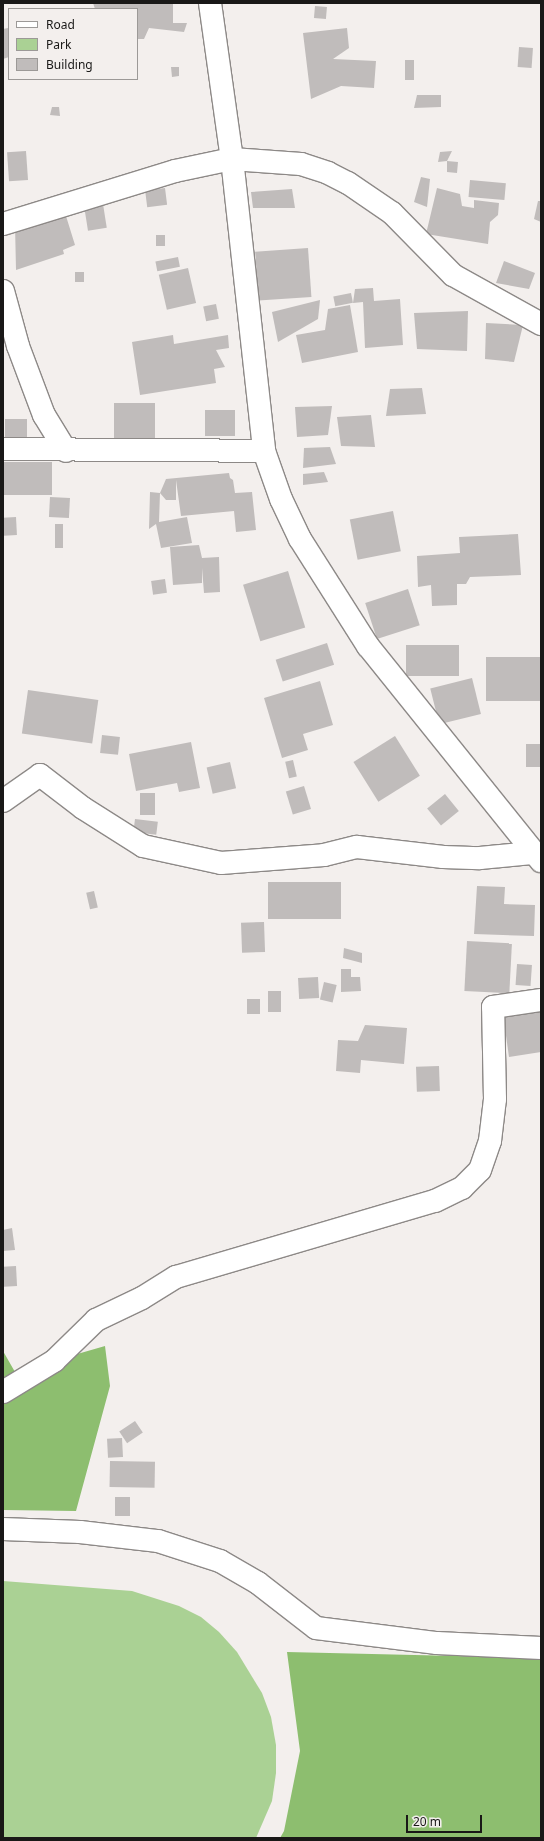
<!DOCTYPE html>
<html>
<head>
<meta charset="utf-8">
<style>
  body { margin:0 }
  #map { position:relative; width:544px; height:1841px; overflow:hidden; background:#f3efed; font-family:"Noto Sans",sans-serif }
  div>[style] { position:absolute }
  [style*='--x'] { left:calc(var(--x)*1px); top:calc(var(--y)*1px); width:calc(var(--w)*1px); rotate:calc(var(--a)*1deg) }
  .green>* { inset:0; background:#aad194 }
  .forest>* { inset:0; background:#8dbe6f }
  .building>* { inset:0; background:#c0bcbb; transform-origin:0 0 }
  .roads { filter:drop-shadow(1px 0 #8d8987) drop-shadow(-1px 0 #8d8987) drop-shadow(0 1px #8d8987) drop-shadow(0 -1px #8d8987) }
  .minor>* { height:22px; margin:-11px; padding:0 11px; transform-origin:11px; border-radius:11px; background:#fff }
  span { translate:-50% -50%; white-space:nowrap; text-align:center; line-height:1.15; -webkit-text-stroke:4px #f3efed; paint-order:stroke }
  .frame { position:absolute; inset:0; border:4px solid #191817; pointer-events:none }
  .legend { position:absolute; left:8px; top:8px; width:130px; height:72px; box-sizing:border-box; background:#f3efed; border:1px solid #9c9997; margin:0; padding:5px 7px; list-style:none; font-size:12px; color:#191817 }
  .legend li { display:flex; align-items:center; gap:8px; height:20px }
  .legend b { width:20px; border:1px solid #9c9997 }
  .scale { position:absolute; left:406px; top:1815px; width:76px; height:18px; box-sizing:border-box; border:2px solid #191817; border-top:0; padding-left:5px; font-size:12px; line-height:14px; white-space:nowrap; color:#191817; -webkit-text-stroke:3px #f3efed; paint-order:stroke }
</style>
</head>
<body>
<div id="map">
  <div class="green">
    <div style="clip-path:polygon(3px 1581px,132px 1591px,179px 1606px,201px 1617px,219px 1632px,237px 1652px,262px 1693px,271px 1717px,276px 1745px,276px 1773px,272px 1801px,256px 1838px,3px 1838px)"></div>
  </div>
  <div class="forest">
    <div style="clip-path:polygon(105px 1346px,110px 1386px,76px 1511px,3px 1510px,3px 1351px,15px 1372px)"></div>
    <div style="clip-path:polygon(287px 1652px,541px 1658px,541px 1838px,280px 1838px,284px 1831px,300px 1751px)"></div>
  </div>
  <div class="building">
    <div style="clip-path:polygon(93px 3px,173px 3px,173px 23px,187px 23px,184px 32px,149px 28px,144px 39px,137px 39px,137px 9px,95px 9px)"></div>
    <div style="left:315px;top:6px;width:12px;height:12px;rotate:5deg"></div>
    <div style="clip-path:polygon(8px 28px,9px 57px,3px 59px,3px 29px)"></div>
    <div style="clip-path:polygon(347px 28px,349px 48px,333px 59px,376px 61px,374px 88px,341px 86px,311px 99px,303px 33px)"></div>
    <div style="left:519px;top:47px;width:14px;height:20px;rotate:4deg"></div>
    <div style="left:405px;top:60px;width:9px;height:20px"></div>
    <div style="clip-path:polygon(171px 67px,179px 67px,179px 76px,172px 77px)"></div>
    <div style="clip-path:polygon(417px 95px,441px 95px,441px 107px,414px 108px)"></div>
    <div style="clip-path:polygon(52px 107px,59px 107px,60px 116px,50px 115px)"></div>
    <div style="left:26px;top:151px;width:29px;height:19px;rotate:86deg"></div>
    <div style="clip-path:polygon(452px 151px,447px 161px,458px 162px,457px 173px,447px 172px,447px 161px,438px 162px,440px 152px)"></div>
    <div style="clip-path:polygon(421px 177px,430px 179px,427px 207px,414px 202px)"></div>
    <div style="left:470px;top:180px;width:36px;height:17px;rotate:5deg"></div>
    <div style="left:165px;top:188px;width:17px;height:20px;rotate:83deg"></div>
    <div style="clip-path:polygon(437px 188px,460px 194px,462px 206px,474px 208px,474px 200px,499px 203px,498px 215px,490px 222px,488px 244px,426px 234px)"></div>
    <div style="clip-path:polygon(292px 189px,295px 208px,253px 208px,251px 192px)"></div>
    <div style="clip-path:polygon(538px 201px,541px 201px,541px 222px,534px 219px)"></div>
    <div style="left:103px;top:204px;width:24px;height:19px;rotate:81deg"></div>
    <div style="clip-path:polygon(48px 215px,52px 221px,66px 216px,75px 245px,63px 250px,64px 254px,16px 270px,15px 225px)"></div>
    <div style="left:156px;top:235px;width:9px;height:11px"></div>
    <div style="left:308px;top:248px;width:49px;height:53px;rotate:86deg"></div>
    <div style="left:178px;top:257px;width:10px;height:23px;rotate:79deg"></div>
    <div style="clip-path:polygon(504px 261px,535px 273px,529px 289px,496px 283px)"></div>
    <div style="left:188px;top:268px;width:36px;height:30px;rotate:77deg"></div>
    <div style="left:84px;top:272px;width:10px;height:9px;rotate:90deg"></div>
    <div style="clip-path:polygon(373px 288px,374px 301px,400px 299px,403px 345px,365px 348px,363px 302px,353px 303px,355px 289px)"></div>
    <div style="left:351px;top:293px;width:10px;height:18px;rotate:79deg"></div>
    <div style="clip-path:polygon(320px 300px,318px 319px,278px 342px,272px 312px)"></div>
    <div style="left:216px;top:304px;width:15px;height:13px;rotate:79deg"></div>
    <div style="clip-path:polygon(350px 305px,358px 352px,302px 363px,296px 335px,325px 330px,328px 309px)"></div>
    <div style="clip-path:polygon(468px 311px,467px 351px,417px 349px,414px 313px)"></div>
    <div style="clip-path:polygon(486px 323px,523px 325px,514px 362px,485px 359px)"></div>
    <div style="clip-path:polygon(173px 335px,174px 344px,228px 335px,229px 348px,216px 350px,225px 367px,214px 369px,216px 383px,140px 395px,132px 342px)"></div>
    <div style="clip-path:polygon(422px 388px,426px 414px,386px 416px,390px 389px)"></div>
    <div style="left:155px;top:403px;width:38px;height:41px;rotate:90deg"></div>
    <div style="clip-path:polygon(332px 406px,328px 435px,297px 437px,295px 407px)"></div>
    <div style="left:205px;top:410px;width:30px;height:26px"></div>
    <div style="clip-path:polygon(371px 415px,375px 447px,341px 446px,337px 417px)"></div>
    <div style="left:27px;top:419px;width:20px;height:22px;rotate:90deg"></div>
    <div style="clip-path:polygon(330px 447px,336px 464px,303px 468px,304px 448px)"></div>
    <div style="left:3px;top:462px;width:49px;height:33px"></div>
    <div style="clip-path:polygon(324px 472px,328px 482px,303px 485px,303px 474px)"></div>
    <div style="clip-path:polygon(229px 473px,230px 478px,233px 480px,235px 493px,252px 492px,256px 530px,236px 532px,234px 511px,181px 516px,176px 480px,176px 500px,166px 500px,160px 493px,166px 479px)"></div>
    <div style="clip-path:polygon(150px 492px,160px 493px,159px 522px,187px 517px,192px 543px,161px 548px,156px 524px,149px 529px)"></div>
    <div style="left:50px;top:497px;width:20px;height:20px;rotate:3deg"></div>
    <div style="left:393px;top:511px;width:41px;height:44px;rotate:79deg"></div>
    <div style="left:16px;top:517px;width:18px;height:13px;rotate:87deg"></div>
    <div style="left:55px;top:524px;width:8px;height:24px"></div>
    <div style="clip-path:polygon(518px 534px,521px 575px,470px 577px,466px 584px,457px 584px,457px 605px,432px 606px,431px 585px,418px 587px,417px 556px,460px 553px,459px 537px)"></div>
    <div style="clip-path:polygon(199px 545px,202px 558px,219px 557px,220px 592px,204px 593px,202px 568px,202px 583px,173px 585px,170px 547px)"></div>
    <div style="left:288px;top:571px;width:59px;height:47px;rotate:73deg"></div>
    <div style="left:165px;top:579px;width:14px;height:14px;rotate:82deg"></div>
    <div style="left:408px;top:589px;width:38px;height:45px;rotate:72deg"></div>
    <div style="left:327px;top:643px;width:23px;height:54px;rotate:72deg"></div>
    <div style="left:406px;top:645px;width:53px;height:31px"></div>
    <div style="left:541px;top:657px;width:44px;height:55px;rotate:90deg"></div>
    <div style="left:472px;top:678px;width:37px;height:43px;rotate:76deg"></div>
    <div style="clip-path:polygon(320px 681px,333px 725px,303px 734px,308px 750px,282px 758px,264px 698px)"></div>
    <div style="left:28px;top:690px;width:71px;height:44px;rotate:8deg"></div>
    <div style="left:102px;top:735px;width:18px;height:18px;rotate:6deg"></div>
    <div style="left:395px;top:736px;width:47px;height:49px;rotate:58deg"></div>
    <div style="clip-path:polygon(191px 742px,200px 788px,179px 792px,177px 783px,136px 791px,129px 754px)"></div>
    <div style="left:541px;top:744px;width:23px;height:15px;rotate:90deg"></div>
    <div style="left:293px;top:760px;width:17px;height:8px;rotate:77deg"></div>
    <div style="left:230px;top:762px;width:27px;height:24px;rotate:77deg"></div>
    <div style="left:304px;top:786px;width:24px;height:19px;rotate:73deg"></div>
    <div style="left:140px;top:793px;width:15px;height:22px"></div>
    <div style="left:445px;top:794px;width:22px;height:23px;rotate:51deg"></div>
    <div style="left:135px;top:819px;width:23px;height:13px;rotate:7deg"></div>
    <div style="left:268px;top:882px;width:73px;height:37px"></div>
    <div style="clip-path:polygon(477px 886px,505px 887px,504px 904px,535px 905px,534px 936px,474px 934px)"></div>
    <div style="left:94px;top:891px;width:17px;height:8px;rotate:77deg"></div>
    <div style="left:264px;top:922px;width:30px;height:23px;rotate:88deg"></div>
    <div style="left:467px;top:941px;width:45px;height:50px;rotate:3deg"></div>
    <div style="clip-path:polygon(344px 948px,362px 953px,362px 963px,343px 958px)"></div>
    <div style="left:517px;top:964px;width:15px;height:21px;rotate:4deg"></div>
    <div style="clip-path:polygon(341px 969px,351px 969px,351px 977px,360px 977px,361px 991px,341px 992px)"></div>
    <div style="left:318px;top:977px;width:21px;height:20px;rotate:87deg"></div>
    <div style="left:324px;top:982px;width:13px;height:18px;rotate:13deg"></div>
    <div style="left:268px;top:991px;width:13px;height:21px"></div>
    <div style="left:260px;top:999px;width:15px;height:13px;rotate:90deg"></div>
    <div style="clip-path:polygon(541px 1009px,541px 1052px,509px 1057px,503px 1014px)"></div>
    <div style="clip-path:polygon(365px 1025px,407px 1028px,404px 1064px,361px 1060px,360px 1073px,336px 1071px,338px 1040px,358px 1041px)"></div>
    <div style="left:439px;top:1066px;width:25px;height:23px;rotate:88deg"></div>
    <div style="clip-path:polygon(12px 1228px,15px 1250px,3px 1251px,3px 1230px)"></div>
    <div style="left:16px;top:1266px;width:20px;height:13px;rotate:87deg"></div>
    <div style="left:135px;top:1421px;width:14px;height:19px;rotate:56deg"></div>
    <div style="left:122px;top:1438px;width:19px;height:15px;rotate:87deg"></div>
    <div style="left:110px;top:1461px;width:45px;height:26px;rotate:1deg"></div>
    <div style="left:115px;top:1497px;width:15px;height:19px"></div>
  </div>
  <div class="roads">
    <div class="minor">
      <div style="--x:210;--y:3;--w:158;--a:82"></div>
      <div style="--x:232;--y:159;--w:294;--a:83.7"></div>
      <div style="--x:264;--y:451;--w:51;--a:70.5"></div>
      <div style="--x:281;--y:499;--w:44;--a:64.6"></div>
      <div style="--x:300;--y:539;--w:127;--a:57.6"></div>
      <div style="--x:368;--y:646;--w:276;--a:51.2"></div>
      <div style="--x:3;--y:224;--w:180;--a:-17.1"></div>
      <div style="--x:175;--y:171;--w:58;--a:-11.9"></div>
      <div style="--x:232;--y:159;--w:69;--a:4.1"></div>
      <div style="--x:301;--y:164;--w:28;--a:18"></div>
      <div style="--x:328;--y:173;--w:22;--a:27"></div>
      <div style="--x:348;--y:183;--w:53;--a:34.3"></div>
      <div style="--x:392;--y:213;--w:87;--a:45.5"></div>
      <div style="--x:453;--y:275;--w:101;--a:29.1"></div>
      <div style="--x:3;--y:291;--w:57;--a:74.7"></div>
      <div style="--x:18;--y:346;--w:74;--a:69.4"></div>
      <div style="--x:44;--y:415;--w:42;--a:58.6"></div>
      <div style="--x:3;--y:449;--w:261;--a:0.4"></div>
      <div style="--x:3;--y:801;--w:45;--a:-35.1"></div>
      <div style="--x:40;--y:775;--w:54;--a:37.5"></div>
      <div style="--x:83;--y:808;--w:71;--a:32.3"></div>
      <div style="--x:143;--y:846;--w:80;--a:12.3"></div>
      <div style="--x:221;--y:863;--w:103;--a:-4.4"></div>
      <div style="--x:324;--y:855;--w:34;--a:-14"></div>
      <div style="--x:357;--y:847;--w:87;--a:6.6"></div>
      <div style="--x:443;--y:857;--w:37;--a:2"></div>
      <div style="--x:480;--y:858;--w:52;--a:-5.5"></div>
      <div style="--x:3;--y:1392;--w:60;--a:-31.3"></div>
      <div style="--x:54;--y:1361;--w:59;--a:-44.3"></div>
      <div style="--x:96;--y:1320;--w:51;--a:-25.6"></div>
      <div style="--x:142;--y:1298;--w:40;--a:-32"></div>
      <div style="--x:176;--y:1277;--w:270;--a:-16.4"></div>
      <div style="--x:435;--y:1201;--w:30;--a:-26"></div>
      <div style="--x:462;--y:1188;--w:25;--a:-45"></div>
      <div style="--x:480;--y:1170;--w:31;--a:-71"></div>
      <div style="--x:490;--y:1141;--w:42;--a:-83.2"></div>
      <div style="--x:495;--y:1099;--w:92;--a:-91.2"></div>
      <div style="--x:493;--y:1007;--w:49;--a:-8.3"></div>
      <div style="--x:3;--y:1529;--w:77;--a:2.2"></div>
      <div style="--x:80;--y:1532;--w:79;--a:6.6"></div>
      <div style="--x:158;--y:1541;--w:65;--a:17.9"></div>
      <div style="--x:220;--y:1561;--w:44;--a:30.1"></div>
      <div style="--x:258;--y:1583;--w:73;--a:37.8"></div>
      <div style="--x:316;--y:1628;--w:122;--a:7.1"></div>
      <div style="--x:437;--y:1643;--w:104;--a:2.8"></div>
    </div>
  </div>
  <div class="frame"></div>
  <ul class="legend">
  <li><b style="height:5px;background:#fff"></b>Road</li>
  <li><b style="height:11px;background:#aad194"></b>Park</li>
  <li><b style="height:11px;background:#c0bcbb"></b>Building</li>
  </ul>
  <div class="scale">20 m</div>
</div>
</body>
</html>
